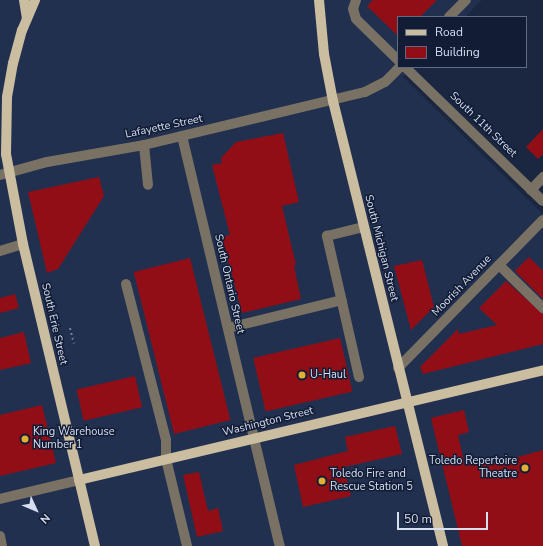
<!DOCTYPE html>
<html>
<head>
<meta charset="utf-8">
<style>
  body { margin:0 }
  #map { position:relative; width:543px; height:546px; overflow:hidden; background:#1b2640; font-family:"Nunito Sans",sans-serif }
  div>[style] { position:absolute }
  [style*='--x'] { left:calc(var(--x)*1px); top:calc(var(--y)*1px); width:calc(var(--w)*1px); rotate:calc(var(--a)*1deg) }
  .built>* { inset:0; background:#223050 }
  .building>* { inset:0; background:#910e17; transform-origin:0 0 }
  .path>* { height:2px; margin-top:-1px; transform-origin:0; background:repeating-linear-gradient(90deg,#757e94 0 2px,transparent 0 5px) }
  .minor>* { height:10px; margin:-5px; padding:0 5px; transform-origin:5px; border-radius:5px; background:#797264 }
  .major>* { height:10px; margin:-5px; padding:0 5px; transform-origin:5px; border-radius:5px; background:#cbbda0 }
  .dots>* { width:11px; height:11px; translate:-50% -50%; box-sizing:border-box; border:2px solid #121d35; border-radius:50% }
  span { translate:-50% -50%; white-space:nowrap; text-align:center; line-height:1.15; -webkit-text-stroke:3px #121d35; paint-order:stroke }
  .street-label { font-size:11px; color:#d6def0 }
  .poi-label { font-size:11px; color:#d6def0 }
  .left { translate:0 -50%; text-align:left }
  .right { translate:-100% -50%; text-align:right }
  .legend { position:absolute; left:397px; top:16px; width:130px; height:52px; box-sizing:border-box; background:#121d35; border:1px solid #606a80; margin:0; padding:5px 7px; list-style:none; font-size:12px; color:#d6def0 }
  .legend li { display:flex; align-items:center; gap:8px; height:20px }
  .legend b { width:20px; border:1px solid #606a80 }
  .north { position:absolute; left:16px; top:490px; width:40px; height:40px; -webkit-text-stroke:3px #121d35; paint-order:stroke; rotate:134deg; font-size:11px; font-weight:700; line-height:16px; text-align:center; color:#d6def0 }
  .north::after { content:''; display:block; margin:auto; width:14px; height:18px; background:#d6def0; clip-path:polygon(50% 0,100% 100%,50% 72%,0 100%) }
  .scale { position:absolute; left:397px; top:512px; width:91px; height:18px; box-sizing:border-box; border:2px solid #d6def0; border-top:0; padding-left:5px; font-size:12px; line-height:14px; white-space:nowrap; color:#d6def0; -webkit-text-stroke:3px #121d35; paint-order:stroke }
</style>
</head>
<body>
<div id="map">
  <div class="built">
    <div style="clip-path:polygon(0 0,482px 0,465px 17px,398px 17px,398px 67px,414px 67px,403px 77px,543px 214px,543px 546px,0 546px)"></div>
  </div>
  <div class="building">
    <div style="clip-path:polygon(373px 0,437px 0,420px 17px,398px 17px,398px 36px,367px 6px)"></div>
    <div style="clip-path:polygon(543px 129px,543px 154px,538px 159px,526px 147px)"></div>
    <div style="clip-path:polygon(283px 133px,299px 202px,282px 206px,296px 265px,294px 266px,301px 299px,242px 313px,222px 237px,230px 235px,212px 165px,222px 163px,221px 158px,236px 142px)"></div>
    <div style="clip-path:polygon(99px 177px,104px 196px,58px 269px,47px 273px,28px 192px)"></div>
    <div style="clip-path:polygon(529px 257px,543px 271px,543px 299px,515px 271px)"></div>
    <div style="left:190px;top:258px;width:167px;height:58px;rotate:76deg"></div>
    <div style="clip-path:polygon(422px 260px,434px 307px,411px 330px,394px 266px)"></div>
    <div style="clip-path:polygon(506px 281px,543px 314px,543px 344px,423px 374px,420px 367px,458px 329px,459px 334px,497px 325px,479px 308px)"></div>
    <div style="clip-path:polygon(15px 294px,19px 308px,0 313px,0 298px)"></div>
    <div style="clip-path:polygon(24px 332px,31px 363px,0 370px,0 338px)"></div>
    <div style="left:340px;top:338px;width:55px;height:89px;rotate:77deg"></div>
    <div style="left:135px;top:376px;width:32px;height:60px;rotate:77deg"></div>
    <div style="clip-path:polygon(42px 405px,56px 463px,0 476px,0 415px)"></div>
    <div style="clip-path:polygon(464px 410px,469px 432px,458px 435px,465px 466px,492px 460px,493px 464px,543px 450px,543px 546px,462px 546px,431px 418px)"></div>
    <div style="clip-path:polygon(395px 426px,402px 454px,344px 467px,351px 496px,303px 507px,294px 465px,348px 451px,345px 437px)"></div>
    <div style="clip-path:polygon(199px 472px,208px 511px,218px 508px,223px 531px,197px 537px,183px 475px)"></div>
  </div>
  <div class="path">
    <div style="--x:70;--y:328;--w:16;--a:76"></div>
  </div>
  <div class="minor">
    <div style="--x:356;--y:0;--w:9;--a:108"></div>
    <div style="--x:353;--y:9;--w:10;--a:73"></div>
    <div style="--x:356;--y:19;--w:59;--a:44.3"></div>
    <div style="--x:449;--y:17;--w:24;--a:-45"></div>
    <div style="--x:405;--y:67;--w:192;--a:44.2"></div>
    <div style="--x:182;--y:136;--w:422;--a:76.6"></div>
    <div style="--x:144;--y:145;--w:40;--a:84.3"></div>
    <div style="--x:0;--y:175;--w:49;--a:-15.5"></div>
    <div style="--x:47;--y:162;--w:98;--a:-9.9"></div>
    <div style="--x:144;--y:145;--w:227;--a:-13.5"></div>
    <div style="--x:365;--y:92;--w:22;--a:-27"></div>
    <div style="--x:385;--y:82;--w:21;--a:-45"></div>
    <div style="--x:531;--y:190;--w:18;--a:-47"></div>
    <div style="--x:0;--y:251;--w:24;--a:-17"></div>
    <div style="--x:499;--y:265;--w:62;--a:44.3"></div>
    <div style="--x:126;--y:284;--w:161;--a:75.6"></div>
    <div style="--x:166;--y:440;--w:19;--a:90"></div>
    <div style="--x:166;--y:459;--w:89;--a:76.4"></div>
    <div style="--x:228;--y:328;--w:117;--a:-13.8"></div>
    <div style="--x:398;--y:368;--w:207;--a:-45.6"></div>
    <div style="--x:359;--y:377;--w:145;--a:-102.8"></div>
    <div style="--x:327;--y:236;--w:37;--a:-14"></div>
    <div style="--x:0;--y:499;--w:81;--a:-13.5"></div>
    <div style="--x:0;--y:536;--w:10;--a:79"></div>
  </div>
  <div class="major">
    <div style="--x:24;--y:0;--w:18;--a:81"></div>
    <div style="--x:35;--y:0;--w:33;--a:113"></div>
    <div style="--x:22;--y:30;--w:34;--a:105"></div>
    <div style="--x:13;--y:63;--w:35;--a:100"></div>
    <div style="--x:7;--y:97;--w:57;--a:91"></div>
    <div style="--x:6;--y:154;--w:92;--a:79.3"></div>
    <div style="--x:23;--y:244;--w:310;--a:76.6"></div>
    <div style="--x:319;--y:0;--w:54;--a:84.7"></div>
    <div style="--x:324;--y:54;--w:48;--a:79.2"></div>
    <div style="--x:333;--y:101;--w:458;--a:76.1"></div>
    <div style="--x:79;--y:480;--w:477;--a:-13.3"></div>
  </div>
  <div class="dots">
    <div style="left:302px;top:375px;background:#e1af34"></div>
    <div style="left:25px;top:439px;background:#e1af34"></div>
    <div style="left:525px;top:468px;background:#e1af34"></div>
    <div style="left:322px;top:481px;background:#e1af34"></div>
  </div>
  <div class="street-label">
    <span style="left:483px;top:125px;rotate:44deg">South 11th Street</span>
    <span style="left:164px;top:127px;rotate:-12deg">Lafayette Street</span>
    <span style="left:381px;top:248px;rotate:76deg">South Michigan Street</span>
    <span style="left:229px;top:284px;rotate:77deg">South Ontario Street</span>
    <span style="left:462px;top:286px;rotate:-46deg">Moorish Avenue</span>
    <span style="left:54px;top:324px;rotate:77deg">South Erie Street</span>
    <span style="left:268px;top:422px;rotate:-14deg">Washington Street</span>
  </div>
  <div class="poi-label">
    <span class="left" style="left:310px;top:375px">U-Haul</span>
    <span class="left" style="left:33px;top:439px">King Warehouse<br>Number 1</span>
    <span class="right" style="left:517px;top:468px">Toledo Repertoire<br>Theatre</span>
    <span class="left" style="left:330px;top:481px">Toledo Fire and<br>Rescue Station 5</span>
  </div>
  <ul class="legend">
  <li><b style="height:5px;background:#cbbda0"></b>Road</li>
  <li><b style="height:11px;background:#910e17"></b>Building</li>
  </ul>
  <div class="north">N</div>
  <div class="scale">50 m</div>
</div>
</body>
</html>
